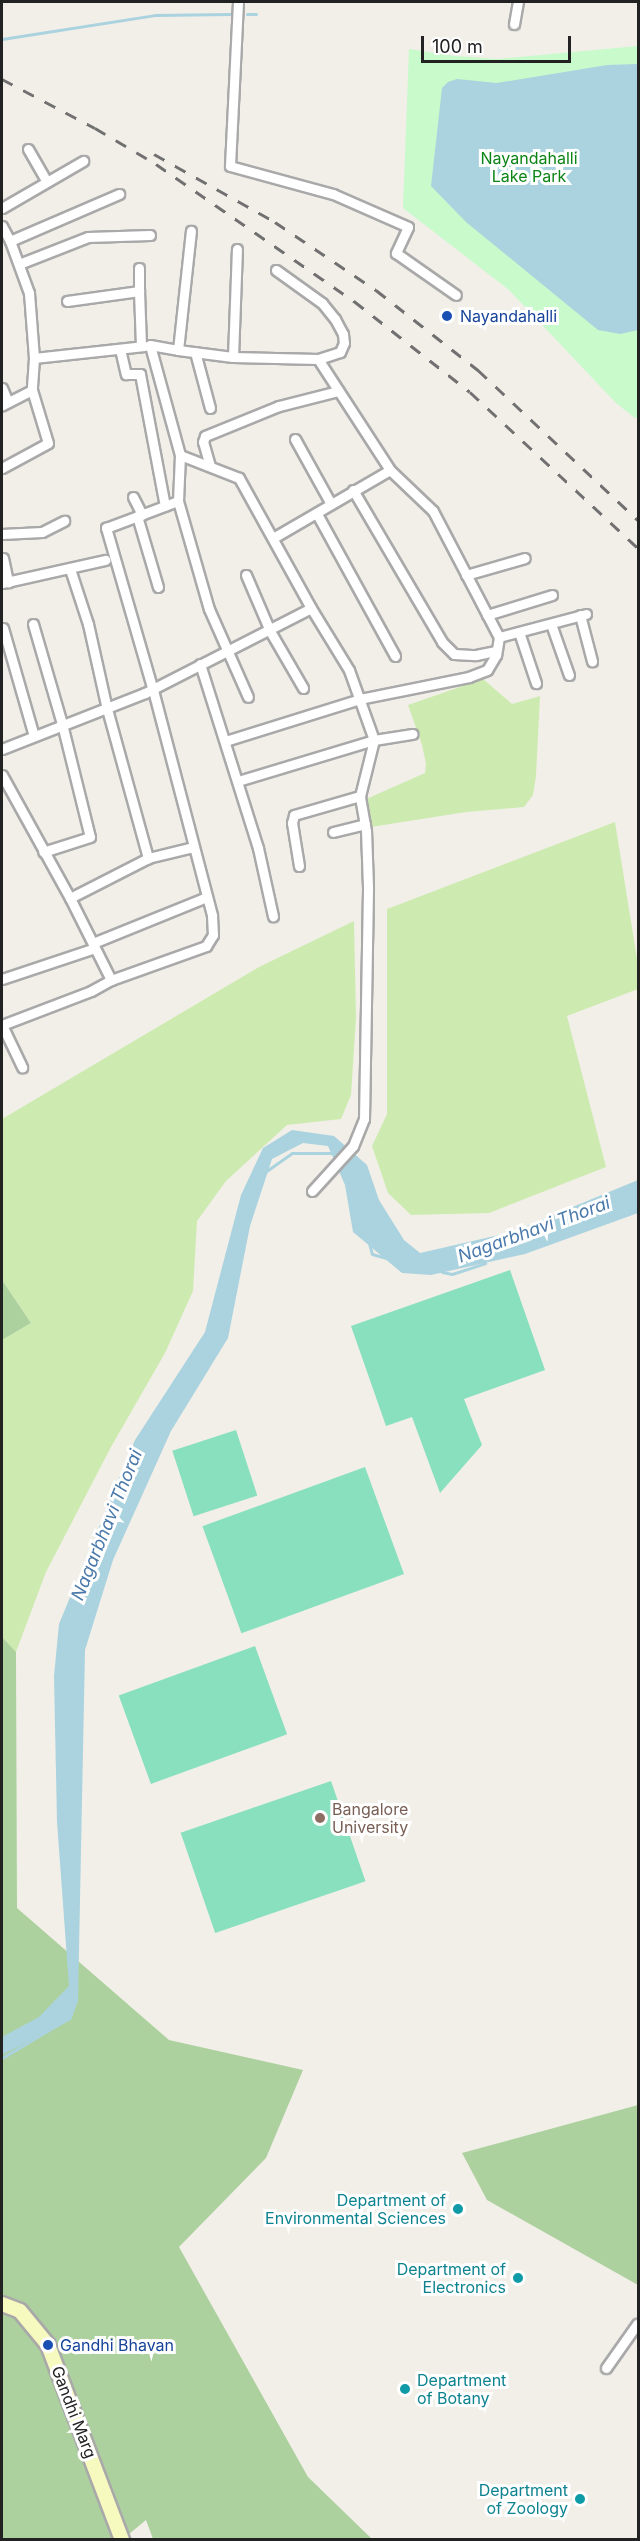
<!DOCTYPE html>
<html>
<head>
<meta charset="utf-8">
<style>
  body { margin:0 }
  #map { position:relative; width:640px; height:2541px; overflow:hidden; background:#f2efe9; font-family:Inter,sans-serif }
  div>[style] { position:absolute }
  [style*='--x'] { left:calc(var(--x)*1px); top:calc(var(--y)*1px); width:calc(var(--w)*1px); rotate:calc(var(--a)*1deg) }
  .grass>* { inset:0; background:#cdebb0 }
  .forest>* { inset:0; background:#add19e }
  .park>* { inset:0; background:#c8facc }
  .pitch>* { inset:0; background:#88e0be; transform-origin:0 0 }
  .water>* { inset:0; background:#aad3df }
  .stream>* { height:3px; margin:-1.5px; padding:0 1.5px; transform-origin:1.5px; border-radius:1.5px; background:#aad3df }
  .roads { filter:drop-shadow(2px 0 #a9a9a9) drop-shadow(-2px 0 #a9a9a9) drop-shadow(0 2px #a9a9a9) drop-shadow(0 -2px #a9a9a9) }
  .street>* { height:9px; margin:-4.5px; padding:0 4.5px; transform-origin:4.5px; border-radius:4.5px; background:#fff }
  .secondary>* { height:14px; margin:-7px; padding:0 7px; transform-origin:7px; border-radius:7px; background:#f7fabf }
  .rail>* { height:3px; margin-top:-1.5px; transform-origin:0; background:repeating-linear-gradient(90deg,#707070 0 12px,transparent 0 24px) }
  .dots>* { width:16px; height:16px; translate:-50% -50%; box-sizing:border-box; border:3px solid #fff; border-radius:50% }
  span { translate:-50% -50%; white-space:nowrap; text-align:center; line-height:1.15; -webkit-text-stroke:6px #fff; paint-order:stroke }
  .park-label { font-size:16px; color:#0c8416 }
  .transit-label { font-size:16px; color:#164399 }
  .left { translate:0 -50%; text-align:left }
  .education-label { font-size:16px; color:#785e54 }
  .culture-label { font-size:16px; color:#0d838f }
  .right { translate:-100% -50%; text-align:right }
  .street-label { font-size:16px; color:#222 }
  .water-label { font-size:18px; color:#4a7aab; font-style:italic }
  .frame { position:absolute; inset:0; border:3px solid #222; pointer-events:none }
  .scale { position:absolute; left:421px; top:36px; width:150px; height:27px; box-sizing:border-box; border:3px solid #222; border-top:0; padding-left:8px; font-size:18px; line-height:21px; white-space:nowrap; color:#222; -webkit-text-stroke:4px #fff; paint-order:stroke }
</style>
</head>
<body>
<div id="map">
  <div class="grass">
    <div style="clip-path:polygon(483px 679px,512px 704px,540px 696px,536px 776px,533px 795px,524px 807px,466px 812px,371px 827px,364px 800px,425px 773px,426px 764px,422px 745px,408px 705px)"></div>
    <div style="clip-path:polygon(615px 822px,638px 965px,638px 989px,567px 1016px,606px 1167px,489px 1213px,411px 1215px,388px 1193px,372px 1146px,387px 1114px,387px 909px)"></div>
    <div style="clip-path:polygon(354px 921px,356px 1018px,351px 1095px,341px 1119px,287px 1125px,226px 1181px,197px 1221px,193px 1291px,165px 1353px,111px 1447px,46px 1572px,16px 1652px,2px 1637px,2px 1340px,31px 1323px,2px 1280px,2px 1119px,259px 967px)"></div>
  </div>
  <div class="forest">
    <div style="clip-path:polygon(2px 1280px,31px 1323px,2px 1340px)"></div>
    <div style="clip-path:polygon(2px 1637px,16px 1652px,17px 1908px,169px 2040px,303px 2070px,266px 2158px,179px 2247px,308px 2477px,372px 2539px,153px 2539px,146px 2520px,123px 2539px,2px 2539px)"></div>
    <div style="clip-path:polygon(638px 2105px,638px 2285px,487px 2200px,462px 2153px)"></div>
  </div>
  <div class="park">
    <div style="clip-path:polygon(638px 46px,638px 417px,635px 418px,616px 403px,509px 290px,403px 208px,409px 49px,455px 56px,497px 59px)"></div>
  </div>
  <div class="pitch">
    <div style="clip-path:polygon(510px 1270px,545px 1370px,464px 1399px,482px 1445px,440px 1493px,412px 1417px,386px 1426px,351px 1326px)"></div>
    <div style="left:236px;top:1430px;width:69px;height:67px;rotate:72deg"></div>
    <div style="left:365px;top:1467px;width:114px;height:173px;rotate:70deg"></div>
    <div style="left:255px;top:1646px;width:94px;height:145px;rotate:70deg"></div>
    <div style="left:331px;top:1781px;width:106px;height:159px;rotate:71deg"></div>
  </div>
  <div class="water">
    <div style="clip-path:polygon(638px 64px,638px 330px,620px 334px,598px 330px,466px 222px,431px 186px,442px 88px,448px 82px,457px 79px,497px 83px,607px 65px)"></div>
    <div style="clip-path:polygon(292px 1130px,334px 1136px,367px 1165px,379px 1200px,404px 1240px,420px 1253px,512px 1232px,638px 1180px,638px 1213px,525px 1254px,431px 1275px,402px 1273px,353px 1232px,345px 1185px,328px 1146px,303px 1143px,272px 1159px,250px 1226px,228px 1338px,171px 1431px,113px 1560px,85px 1650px,78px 2001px,71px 2020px,2px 2055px,2px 2037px,39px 2017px,69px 1986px,57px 1822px,54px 1676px,59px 1624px,135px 1440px,205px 1332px,241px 1195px,263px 1148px)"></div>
  </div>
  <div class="stream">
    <div style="--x:247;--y:14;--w:9;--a:0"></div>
    <div style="--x:2;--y:39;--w:156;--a:-8.9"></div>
    <div style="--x:156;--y:15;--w:74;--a:-0.8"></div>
    <div style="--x:265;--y:1172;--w:33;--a:-35"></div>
    <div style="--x:292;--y:1153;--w:41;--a:0"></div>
    <div style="--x:369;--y:1243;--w:11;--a:75"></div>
    <div style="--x:372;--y:1254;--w:15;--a:16"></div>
    <div style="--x:442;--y:1272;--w:10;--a:11"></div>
    <div style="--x:452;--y:1274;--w:35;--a:-18"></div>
    <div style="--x:2;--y:2058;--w:70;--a:-31"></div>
  </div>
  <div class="roads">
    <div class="street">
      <div style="--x:238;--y:2;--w:164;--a:92.8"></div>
      <div style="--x:230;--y:166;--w:107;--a:15.2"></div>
      <div style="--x:333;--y:194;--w:82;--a:23.7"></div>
      <div style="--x:408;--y:227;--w:29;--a:115"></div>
      <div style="--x:396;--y:253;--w:73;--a:35"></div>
      <div style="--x:514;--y:24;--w:22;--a:-80"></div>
      <div style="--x:28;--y:149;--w:36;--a:60"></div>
      <div style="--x:2;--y:208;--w:94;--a:-30.1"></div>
      <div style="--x:2;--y:226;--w:17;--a:62"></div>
      <div style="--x:10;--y:241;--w:55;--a:69.9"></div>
      <div style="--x:29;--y:293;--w:65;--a:85.6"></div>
      <div style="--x:34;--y:358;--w:32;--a:94"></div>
      <div style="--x:32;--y:390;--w:34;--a:153"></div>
      <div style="--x:10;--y:241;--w:119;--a:-23.3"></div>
      <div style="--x:19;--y:264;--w:74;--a:-21.4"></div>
      <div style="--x:88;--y:237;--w:62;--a:-1.8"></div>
      <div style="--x:139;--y:268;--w:23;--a:90"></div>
      <div style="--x:276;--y:270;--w:57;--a:35.7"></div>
      <div style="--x:322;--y:303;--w:21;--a:51"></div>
      <div style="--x:335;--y:319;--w:17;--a:62"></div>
      <div style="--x:343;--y:334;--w:9;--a:84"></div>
      <div style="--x:344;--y:343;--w:10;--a:114"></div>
      <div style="--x:340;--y:352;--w:23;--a:162"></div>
      <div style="--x:67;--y:301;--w:73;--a:-7.9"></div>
      <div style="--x:139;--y:291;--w:55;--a:87.9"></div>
      <div style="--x:120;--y:349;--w:26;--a:77"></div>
      <div style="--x:126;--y:374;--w:14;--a:0"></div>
      <div style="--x:140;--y:374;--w:134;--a:79.3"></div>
      <div style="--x:178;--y:350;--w:55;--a:7.3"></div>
      <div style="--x:233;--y:357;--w:85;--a:1.3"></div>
      <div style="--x:318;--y:359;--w:132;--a:57"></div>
      <div style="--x:390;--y:470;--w:59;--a:43.6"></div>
      <div style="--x:433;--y:511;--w:142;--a:62.4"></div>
      <div style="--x:499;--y:637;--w:18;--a:99"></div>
      <div style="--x:496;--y:655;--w:17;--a:121"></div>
      <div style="--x:487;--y:670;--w:19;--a:159"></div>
      <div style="--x:469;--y:677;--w:111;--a:168.6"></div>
      <div style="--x:360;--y:699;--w:141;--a:162.7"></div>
      <div style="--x:195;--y:352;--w:58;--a:75"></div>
      <div style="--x:233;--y:357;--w:108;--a:-87.9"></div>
      <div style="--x:34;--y:358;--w:111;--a:-6.2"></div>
      <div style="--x:2;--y:388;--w:15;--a:67"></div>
      <div style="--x:295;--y:439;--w:74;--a:61"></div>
      <div style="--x:210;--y:466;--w:25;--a:-106"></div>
      <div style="--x:203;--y:442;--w:6;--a:-72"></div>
      <div style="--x:205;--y:436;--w:80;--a:-22.1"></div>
      <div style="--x:279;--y:406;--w:61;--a:-14.3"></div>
      <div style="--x:2;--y:468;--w:52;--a:-28.5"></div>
      <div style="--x:48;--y:443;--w:55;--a:-106.8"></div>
      <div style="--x:353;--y:490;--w:176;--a:59.6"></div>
      <div style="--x:442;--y:642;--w:17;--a:45"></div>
      <div style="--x:454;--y:654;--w:22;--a:3"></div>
      <div style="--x:476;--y:655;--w:19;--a:-12"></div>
      <div style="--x:133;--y:497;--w:20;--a:63"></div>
      <div style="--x:178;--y:501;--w:112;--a:74"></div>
      <div style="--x:209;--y:609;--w:96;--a:66.1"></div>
      <div style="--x:317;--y:514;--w:162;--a:61.2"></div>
      <div style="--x:137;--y:516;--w:74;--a:73.5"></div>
      <div style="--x:2;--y:534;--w:40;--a:-2.9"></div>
      <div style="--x:42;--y:532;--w:25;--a:-27"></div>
      <div style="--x:273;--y:538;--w:135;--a:-30.2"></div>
      <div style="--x:3;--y:558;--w:25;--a:78"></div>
      <div style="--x:70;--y:569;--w:58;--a:71.9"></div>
      <div style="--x:88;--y:624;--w:87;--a:77.4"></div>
      <div style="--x:107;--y:709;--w:155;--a:74.6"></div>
      <div style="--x:246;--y:575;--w:61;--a:66.8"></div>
      <div style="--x:270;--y:631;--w:66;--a:59.9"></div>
      <div style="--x:466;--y:575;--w:61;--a:-16.1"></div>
      <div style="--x:2;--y:583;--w:106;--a:-12.6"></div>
      <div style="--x:487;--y:615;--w:68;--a:-17.1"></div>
      <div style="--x:580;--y:615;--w:48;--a:75.4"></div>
      <div style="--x:33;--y:624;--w:104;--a:73.8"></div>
      <div style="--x:62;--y:724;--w:116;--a:76.1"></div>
      <div style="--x:90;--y:837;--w:49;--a:162.3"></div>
      <div style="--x:551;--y:624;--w:54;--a:70.6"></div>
      <div style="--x:3;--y:628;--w:112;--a:74"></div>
      <div style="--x:519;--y:632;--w:54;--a:71.6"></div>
      <div style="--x:499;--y:637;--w:90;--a:-14.8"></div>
      <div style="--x:200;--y:664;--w:193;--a:72.5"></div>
      <div style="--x:258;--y:848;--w:70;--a:77.6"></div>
      <div style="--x:2;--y:749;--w:154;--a:-21.4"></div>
      <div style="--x:145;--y:693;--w:186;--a:-27.1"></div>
      <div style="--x:311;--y:608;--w:149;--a:-119"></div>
      <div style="--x:239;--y:478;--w:63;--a:-158.7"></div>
      <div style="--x:180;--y:455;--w:114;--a:-105.3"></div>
      <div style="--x:150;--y:345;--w:28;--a:10"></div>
      <div style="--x:178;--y:350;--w:120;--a:-83.8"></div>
      <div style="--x:2;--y:775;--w:141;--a:61.1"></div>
      <div style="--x:70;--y:898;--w:92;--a:63.4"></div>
      <div style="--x:238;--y:781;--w:142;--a:-16.8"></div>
      <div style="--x:374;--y:740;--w:39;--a:-9"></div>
      <div style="--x:333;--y:832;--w:33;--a:-14"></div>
      <div style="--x:299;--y:866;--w:44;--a:-99.2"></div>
      <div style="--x:292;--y:823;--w:8;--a:-76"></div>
      <div style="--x:294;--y:815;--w:69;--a:-16.1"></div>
      <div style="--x:360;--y:796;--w:58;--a:-76"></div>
      <div style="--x:374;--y:740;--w:74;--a:-109.7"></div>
      <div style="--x:349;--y:670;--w:73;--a:-121.5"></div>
      <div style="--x:70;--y:898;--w:88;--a:-27.1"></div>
      <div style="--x:148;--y:858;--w:46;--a:-13.7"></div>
      <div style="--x:93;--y:943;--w:123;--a:-22"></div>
      <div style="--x:2;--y:979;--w:98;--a:-18.4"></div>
      <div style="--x:2;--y:1025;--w:95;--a:-20.9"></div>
      <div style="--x:91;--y:991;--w:23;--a:-29"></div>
      <div style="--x:111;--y:980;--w:101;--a:-19.7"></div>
      <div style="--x:206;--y:946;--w:13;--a:-58"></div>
      <div style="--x:213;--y:935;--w:20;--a:-93"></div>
      <div style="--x:212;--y:915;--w:236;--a:-104.7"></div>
      <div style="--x:152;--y:687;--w:166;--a:-106.1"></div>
      <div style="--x:106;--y:528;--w:77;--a:-20.6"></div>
      <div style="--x:178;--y:501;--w:46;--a:-87.5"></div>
      <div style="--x:2;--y:1025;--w:47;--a:64.5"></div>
      <div style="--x:312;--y:1191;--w:61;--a:-47.7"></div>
      <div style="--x:353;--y:1146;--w:29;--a:-68"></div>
      <div style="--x:364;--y:1119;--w:232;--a:-89"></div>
      <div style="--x:368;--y:887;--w:56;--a:-92"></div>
      <div style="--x:366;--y:831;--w:36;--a:-100"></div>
      <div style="--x:606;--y:2368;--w:54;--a:-54.8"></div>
    </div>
    <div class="secondary">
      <div style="--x:2;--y:2304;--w:19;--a:21"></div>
      <div style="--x:20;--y:2311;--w:44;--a:50.5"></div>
      <div style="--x:48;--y:2345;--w:209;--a:69.2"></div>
    </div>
  </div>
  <div class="rail">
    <div style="--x:2;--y:79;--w:105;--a:27.8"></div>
    <div style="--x:95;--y:128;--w:71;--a:30.5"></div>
    <div style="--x:156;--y:164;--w:241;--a:34.7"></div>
    <div style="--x:354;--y:301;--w:147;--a:38.1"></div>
    <div style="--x:470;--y:392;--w:229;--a:42.9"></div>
    <div style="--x:154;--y:154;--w:139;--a:29.3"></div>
    <div style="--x:275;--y:222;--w:122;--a:34"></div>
    <div style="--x:376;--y:290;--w:130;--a:38.1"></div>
    <div style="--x:478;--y:370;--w:219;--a:43.2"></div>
  </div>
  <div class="dots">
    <div style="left:447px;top:316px;background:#1a4fb4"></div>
    <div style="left:320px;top:1818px;background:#8d6e63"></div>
    <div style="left:458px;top:2209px;background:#0f9aa8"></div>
    <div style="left:518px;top:2278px;background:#0f9aa8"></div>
    <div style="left:48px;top:2345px;background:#1a4fb4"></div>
    <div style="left:405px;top:2389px;background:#0f9aa8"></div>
    <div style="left:580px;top:2499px;background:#0f9aa8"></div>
  </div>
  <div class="park-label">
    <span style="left:529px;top:167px">Nayandahalli<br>Lake Park</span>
  </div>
  <div class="transit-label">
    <span class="left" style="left:460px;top:316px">Nayandahalli</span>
    <span class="left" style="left:60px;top:2345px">Gandhi Bhavan</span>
  </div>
  <div class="education-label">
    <span class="left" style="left:332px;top:1818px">Bangalore<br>University</span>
  </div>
  <div class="culture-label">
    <span class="right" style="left:446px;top:2209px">Department of<br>Environmental Sciences</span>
    <span class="right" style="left:506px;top:2278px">Department of<br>Electronics</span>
    <span class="left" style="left:417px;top:2389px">Department<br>of Botany</span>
    <span class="right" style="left:568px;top:2499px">Department<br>of Zoology</span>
  </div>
  <div class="street-label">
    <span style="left:74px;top:2412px;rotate:69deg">Gandhi Marg</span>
  </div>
  <div class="water-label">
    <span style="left:534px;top:1230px;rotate:-20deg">Nagarbhavi Thorai</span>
    <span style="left:107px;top:1525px;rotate:-68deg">Nagarbhavi Thorai</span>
  </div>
  <div class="frame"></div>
  <div class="scale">100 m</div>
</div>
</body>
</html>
